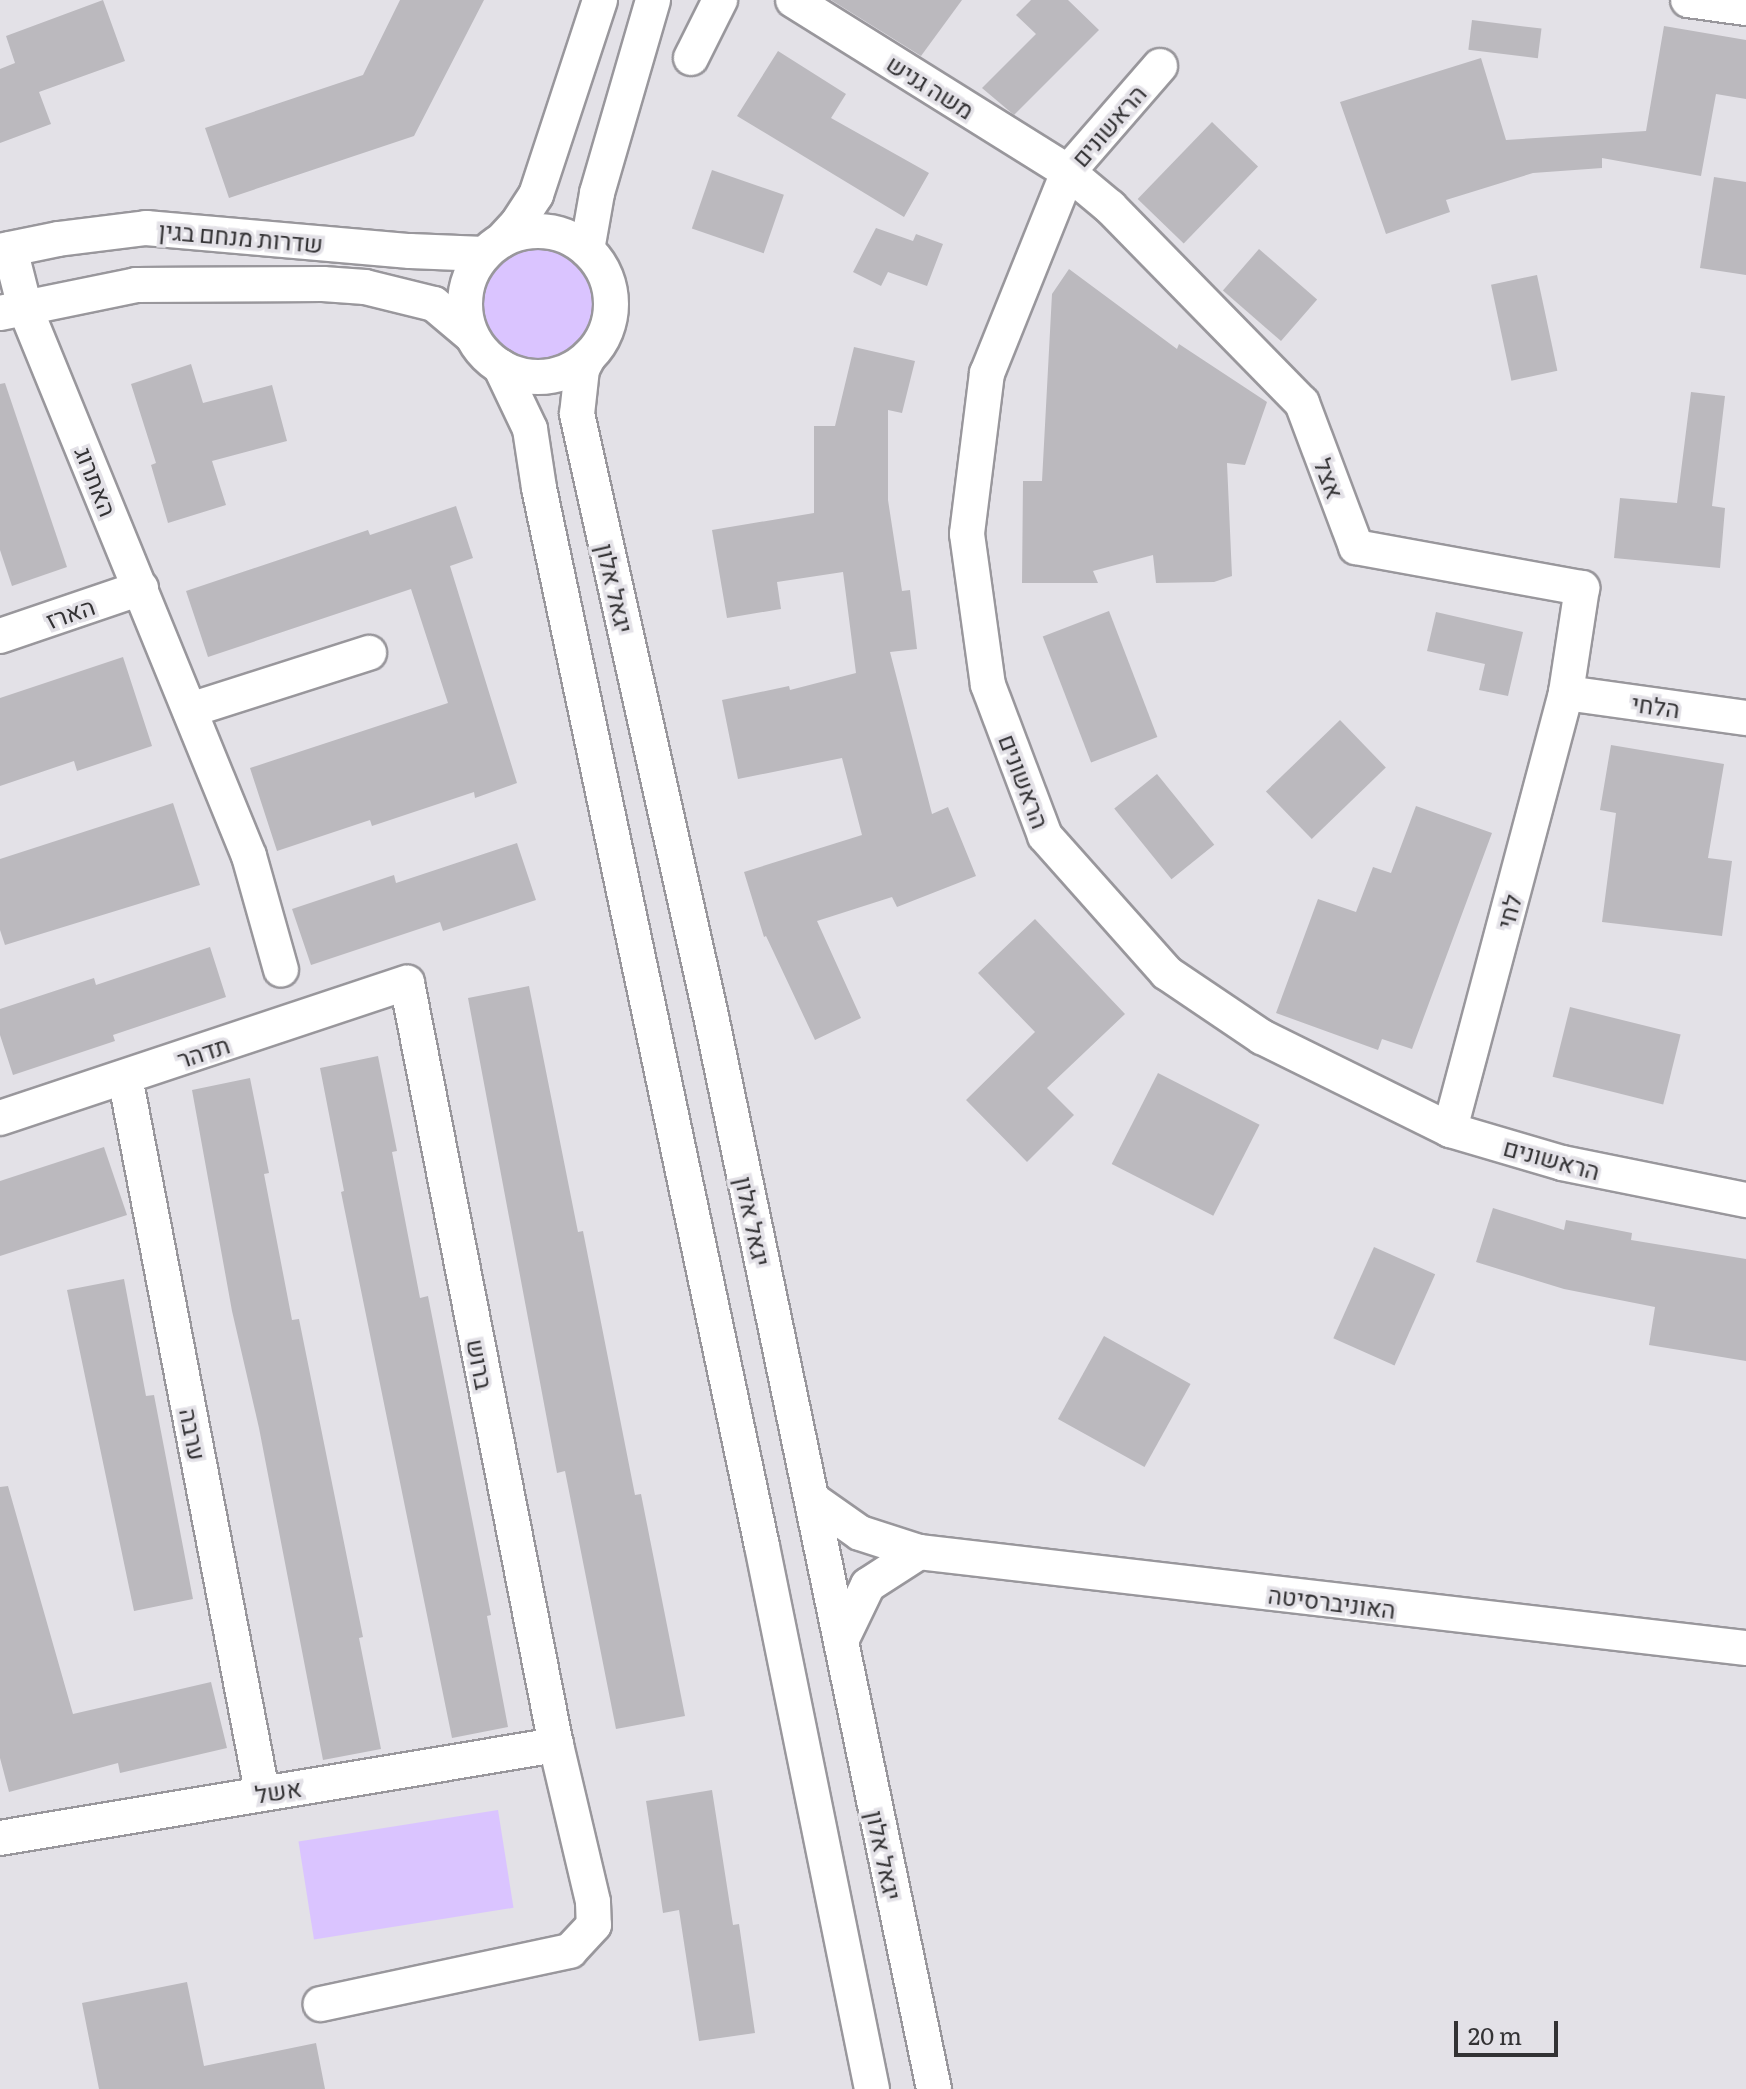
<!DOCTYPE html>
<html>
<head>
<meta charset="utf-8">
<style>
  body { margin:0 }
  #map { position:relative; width:1746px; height:2089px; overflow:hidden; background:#e3e1e7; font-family:Literata,Heebo,serif }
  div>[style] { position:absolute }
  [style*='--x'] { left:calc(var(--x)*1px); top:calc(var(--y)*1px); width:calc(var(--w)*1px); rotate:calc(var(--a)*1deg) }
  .green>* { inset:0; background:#dac4ff; transform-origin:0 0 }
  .round { border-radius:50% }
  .building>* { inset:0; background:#bbb9be; transform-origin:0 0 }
  .roads { filter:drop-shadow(2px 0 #99979c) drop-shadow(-2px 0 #99979c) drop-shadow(0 2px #99979c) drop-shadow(0 -2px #99979c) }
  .minor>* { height:34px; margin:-17px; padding:0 17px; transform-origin:17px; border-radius:17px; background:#fff }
  .minor>.ring { margin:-17px; padding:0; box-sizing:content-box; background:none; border:34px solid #fff; border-radius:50% }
  span { translate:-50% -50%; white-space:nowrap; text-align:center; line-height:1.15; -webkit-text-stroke:7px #e3e1e7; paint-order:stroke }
  .street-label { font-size:24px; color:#333234 }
  .scale { position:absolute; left:1454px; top:2021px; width:104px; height:36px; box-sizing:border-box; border:4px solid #333234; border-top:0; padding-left:10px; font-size:24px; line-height:28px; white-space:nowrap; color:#333234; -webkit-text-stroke:6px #e3e1e7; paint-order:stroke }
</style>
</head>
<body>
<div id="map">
  <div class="green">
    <div class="round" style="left:479px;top:245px;width:118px;height:118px"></div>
    <div style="left:498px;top:1810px;width:99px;height:202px;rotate:81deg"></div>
  </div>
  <div class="building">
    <div style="clip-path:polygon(103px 0,125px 61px,39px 92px,51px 124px,0 143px,0 69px,15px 63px,6px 36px)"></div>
    <div style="clip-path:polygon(400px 0,484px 0,414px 136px,229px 198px,205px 128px,363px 75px)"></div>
    <div style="clip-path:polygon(831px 0,962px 0,921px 56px)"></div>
    <div style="clip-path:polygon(1031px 0,1068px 0,1099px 30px,1014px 115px,982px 88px,1036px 34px,1016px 15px)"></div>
    <div style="left:1472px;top:20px;width:70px;height:30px;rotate:7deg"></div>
    <div style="clip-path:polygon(1664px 26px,1746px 40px,1746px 99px,1716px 94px,1701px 176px,1602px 158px,1602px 168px,1533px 173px,1446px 200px,1450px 212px,1386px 234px,1340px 102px,1481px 58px,1506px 140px,1646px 131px)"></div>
    <div style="clip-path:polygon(778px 51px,846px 94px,831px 118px,929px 173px,904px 217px,737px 116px)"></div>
    <div style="left:1212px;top:122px;width:64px;height:107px;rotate:44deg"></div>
    <div style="left:712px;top:170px;width:76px;height:62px;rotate:19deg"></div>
    <div style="clip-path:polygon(1714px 177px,1746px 182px,1746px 275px,1700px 268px)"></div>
    <div style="clip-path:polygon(876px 228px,913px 241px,916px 234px,943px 244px,927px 286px,888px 272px,881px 286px,853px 272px)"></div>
    <div style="left:1259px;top:249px;width:77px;height:55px;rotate:41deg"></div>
    <div style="clip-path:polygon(1069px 269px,1177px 349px,1179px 344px,1267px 402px,1245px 465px,1227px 463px,1232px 576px,1214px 582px,1156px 583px,1153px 555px,1093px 571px,1098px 583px,1022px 583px,1023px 481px,1042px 481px,1052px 294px)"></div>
    <div style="left:1537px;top:275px;width:98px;height:47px;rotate:78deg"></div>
    <div style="clip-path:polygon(854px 347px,915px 361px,902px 413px,888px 410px,888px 500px,902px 591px,910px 590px,917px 649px,890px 652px,932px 814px,948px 807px,976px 876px,897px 907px,892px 897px,817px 921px,861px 1018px,815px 1040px,766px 936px,764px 937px,744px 872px,862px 835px,842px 758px,738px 779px,722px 700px,789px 686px,790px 690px,856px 673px,843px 572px,777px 582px,781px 609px,727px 618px,712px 530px,814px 513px,814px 426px,835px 426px)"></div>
    <div style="clip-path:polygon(191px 364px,203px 403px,272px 385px,287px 441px,212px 461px,226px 505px,168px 523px,151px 465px,156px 463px,131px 384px)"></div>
    <div style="clip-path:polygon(5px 383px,67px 567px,12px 586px,0 550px,0 384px)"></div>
    <div style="clip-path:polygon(1691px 392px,1725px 396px,1712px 506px,1725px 508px,1720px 568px,1614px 558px,1620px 498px,1677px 503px)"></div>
    <div style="clip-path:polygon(456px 506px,473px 558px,450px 566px,517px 783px,475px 798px,474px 792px,372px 826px,370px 820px,277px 851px,250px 768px,448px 703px,411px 589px,208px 657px,186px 591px,368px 530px,370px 535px)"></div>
    <div style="left:1109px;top:611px;width:135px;height:71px;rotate:69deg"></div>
    <div style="clip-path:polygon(1436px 612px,1523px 632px,1508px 696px,1479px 690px,1485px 664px,1427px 651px)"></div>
    <div style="clip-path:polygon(123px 657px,152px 746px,77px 771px,74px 761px,0 786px,0 698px)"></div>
    <div style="left:1340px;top:720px;width:66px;height:103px;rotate:46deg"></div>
    <div style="clip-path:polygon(1611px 745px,1724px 764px,1708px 858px,1732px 861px,1722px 936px,1602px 922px,1616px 813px,1600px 810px)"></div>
    <div style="left:1157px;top:774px;width:91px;height:55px;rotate:51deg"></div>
    <div style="clip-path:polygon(173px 803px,200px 885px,5px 945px,0 930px,0 859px)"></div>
    <div style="clip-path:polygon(1416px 806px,1492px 833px,1412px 1049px,1382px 1039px,1378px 1050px,1276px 1013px,1318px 899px,1356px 912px,1373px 867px,1391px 873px)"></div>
    <div style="clip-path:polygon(517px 843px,536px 900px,443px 931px,440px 922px,311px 965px,292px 909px,394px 875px,396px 883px)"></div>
    <div style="clip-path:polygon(1035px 919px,1125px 1014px,1047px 1088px,1074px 1115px,1027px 1162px,966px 1100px,1035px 1032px,978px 973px)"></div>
    <div style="clip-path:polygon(210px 947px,226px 997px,113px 1035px,115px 1041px,13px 1075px,0 1035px,0 1009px,94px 978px,96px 985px)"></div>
    <div style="clip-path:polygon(529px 986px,578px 1232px,583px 1231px,635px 1495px,641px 1494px,685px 1716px,616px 1729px,565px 1471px,557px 1473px,468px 998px)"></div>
    <div style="left:1570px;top:1007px;width:114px;height:72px;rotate:14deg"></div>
    <div style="clip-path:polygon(378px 1056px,397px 1151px,392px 1152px,420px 1298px,428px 1296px,491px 1615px,487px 1616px,508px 1727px,452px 1738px,341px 1192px,344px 1191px,320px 1068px)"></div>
    <div style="left:1158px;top:1073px;width:114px;height:102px;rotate:27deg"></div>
    <div style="clip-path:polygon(250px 1078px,269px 1173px,264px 1174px,292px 1320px,299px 1319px,363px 1637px,359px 1638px,381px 1749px,323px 1760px,259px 1428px,232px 1311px,192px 1090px)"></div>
    <div style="clip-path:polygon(104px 1147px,127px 1215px,0 1256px,0 1181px)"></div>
    <div style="clip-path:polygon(1493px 1208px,1564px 1230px,1566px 1220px,1632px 1233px,1631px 1240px,1746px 1259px,1746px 1361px,1649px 1345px,1655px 1307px,1564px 1289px,1476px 1262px)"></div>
    <div style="left:1374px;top:1247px;width:67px;height:100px;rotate:24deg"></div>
    <div style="clip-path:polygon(124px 1279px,146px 1396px,154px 1395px,193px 1599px,134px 1611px,67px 1290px)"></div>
    <div style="left:1104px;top:1336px;width:99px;height:95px;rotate:29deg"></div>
    <div style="clip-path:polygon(8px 1486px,73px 1714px,211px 1682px,227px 1748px,120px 1773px,118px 1763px,9px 1792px,0 1758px,0 1487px)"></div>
    <div style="clip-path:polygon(712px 1790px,733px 1925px,739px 1924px,755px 2033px,699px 2041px,679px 1910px,663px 1913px,646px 1801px)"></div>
    <div style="clip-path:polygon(187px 1982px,204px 2066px,316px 2043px,325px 2089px,99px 2089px,82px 2003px)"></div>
  </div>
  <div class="roads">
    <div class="minor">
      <div style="--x:793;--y:0;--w:324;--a:32"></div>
      <div style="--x:1068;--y:172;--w:55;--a:39.8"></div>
      <div style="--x:1110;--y:207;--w:274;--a:45.6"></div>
      <div style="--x:1302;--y:403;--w:154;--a:69.4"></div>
      <div style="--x:1356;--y:547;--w:230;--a:10.3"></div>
      <div style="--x:1582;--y:588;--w:106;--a:98.7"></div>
      <div style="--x:1566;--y:693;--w:452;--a:104.9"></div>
      <div style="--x:1688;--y:0;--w:59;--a:7.9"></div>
      <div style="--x:691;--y:58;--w:65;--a:-63.4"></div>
      <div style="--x:1160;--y:66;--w:140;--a:131"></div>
      <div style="--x:1068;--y:172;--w:217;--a:111.9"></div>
      <div style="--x:987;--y:373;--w:162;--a:97.1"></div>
      <div style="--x:967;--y:534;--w:152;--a:82.1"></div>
      <div style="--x:988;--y:685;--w:161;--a:69.3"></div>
      <div style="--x:1045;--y:836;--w:183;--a:48.3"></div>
      <div style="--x:1167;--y:973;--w:115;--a:34"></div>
      <div style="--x:1262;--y:1037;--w:210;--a:26.3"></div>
      <div style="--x:1450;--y:1130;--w:117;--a:16.4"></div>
      <div style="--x:1562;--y:1163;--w:188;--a:11.4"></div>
      <div class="ring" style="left:465px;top:231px;width:112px;height:112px"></div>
      <div style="--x:502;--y:240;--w:22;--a:-47"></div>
      <div style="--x:517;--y:224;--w:35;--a:-57"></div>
      <div style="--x:536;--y:195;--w:205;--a:-71.8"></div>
      <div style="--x:10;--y:249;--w:61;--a:75.7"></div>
      <div style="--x:25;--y:308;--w:592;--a:67.77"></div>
      <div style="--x:249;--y:856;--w:118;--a:74.3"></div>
      <div style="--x:587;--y:250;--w:58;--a:-80"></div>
      <div style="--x:597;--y:193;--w:201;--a:-73.8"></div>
      <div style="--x:0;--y:251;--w:59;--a:-11.7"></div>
      <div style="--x:58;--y:239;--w:89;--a:-7.1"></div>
      <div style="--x:146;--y:228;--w:265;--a:5"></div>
      <div style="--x:410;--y:251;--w:74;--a:2.3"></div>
      <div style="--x:0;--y:313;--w:139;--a:-11.6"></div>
      <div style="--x:136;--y:285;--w:187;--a:-0.3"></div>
      <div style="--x:323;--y:284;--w:42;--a:4.1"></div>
      <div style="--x:365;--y:287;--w:71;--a:13.8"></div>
      <div style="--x:434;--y:304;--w:48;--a:40"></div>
      <div style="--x:589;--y:356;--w:15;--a:118"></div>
      <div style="--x:582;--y:369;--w:45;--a:96.3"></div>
      <div style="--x:577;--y:414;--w:617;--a:77.45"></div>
      <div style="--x:711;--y:1016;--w:1096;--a:78.26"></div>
      <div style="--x:500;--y:366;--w:70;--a:64.5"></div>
      <div style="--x:530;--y:429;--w:60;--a:81.3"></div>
      <div style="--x:539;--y:488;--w:1081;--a:78.1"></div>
      <div style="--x:762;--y:1546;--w:554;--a:78.55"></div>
      <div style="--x:0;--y:636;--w:149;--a:-18.8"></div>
      <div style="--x:1566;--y:693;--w:182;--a:7.9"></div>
      <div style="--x:190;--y:710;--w:188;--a:-17.7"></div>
      <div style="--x:125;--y:1077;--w:728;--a:79.15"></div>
      <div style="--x:0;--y:1118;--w:429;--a:-18.4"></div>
      <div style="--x:407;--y:983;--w:776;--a:78.94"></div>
      <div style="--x:556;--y:1745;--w:161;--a:76.7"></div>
      <div style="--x:593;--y:1902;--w:23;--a:88"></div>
      <div style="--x:594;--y:1925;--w:35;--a:133"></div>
      <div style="--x:570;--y:1951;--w:255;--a:168"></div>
      <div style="--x:813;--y:1500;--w:57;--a:35.1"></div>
      <div style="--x:860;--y:1533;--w:62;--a:17.9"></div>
      <div style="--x:919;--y:1552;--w:833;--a:6.62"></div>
      <div style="--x:841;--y:1641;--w:62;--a:-64.3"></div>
      <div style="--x:868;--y:1585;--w:61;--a:-32.9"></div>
      <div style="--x:0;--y:1838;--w:564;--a:-9.5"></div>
    </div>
  </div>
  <div class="street-label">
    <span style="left:931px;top:86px;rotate:32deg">משה גניש</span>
    <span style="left:1108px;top:125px;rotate:-49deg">הראשונים</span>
    <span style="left:241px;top:236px;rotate:5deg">שדרות מנחם בגין</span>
    <span style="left:1330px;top:478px;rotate:69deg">אצל</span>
    <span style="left:97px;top:481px;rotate:68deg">האתרוג</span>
    <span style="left:616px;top:588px;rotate:77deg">יגאל אלון</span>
    <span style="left:70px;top:612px;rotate:-19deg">הארז</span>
    <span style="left:1656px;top:705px;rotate:8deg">הלחי</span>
    <span style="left:1025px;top:781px;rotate:69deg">הראשונים</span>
    <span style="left:1508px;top:911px;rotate:-75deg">לחי</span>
    <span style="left:203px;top:1051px;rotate:-18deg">תדהר</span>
    <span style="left:1552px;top:1158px;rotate:15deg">הראשונים</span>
    <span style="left:754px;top:1221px;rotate:78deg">יגאל אלון</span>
    <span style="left:481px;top:1364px;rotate:79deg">ברוש</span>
    <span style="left:194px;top:1434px;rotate:79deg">ערבה</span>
    <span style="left:1332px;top:1601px;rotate:7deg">האוניברסיטה</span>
    <span style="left:278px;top:1790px;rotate:-9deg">אשל</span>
    <span style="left:885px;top:1855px;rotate:78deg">יגאל אלון</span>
  </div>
  <div class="scale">20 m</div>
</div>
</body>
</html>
